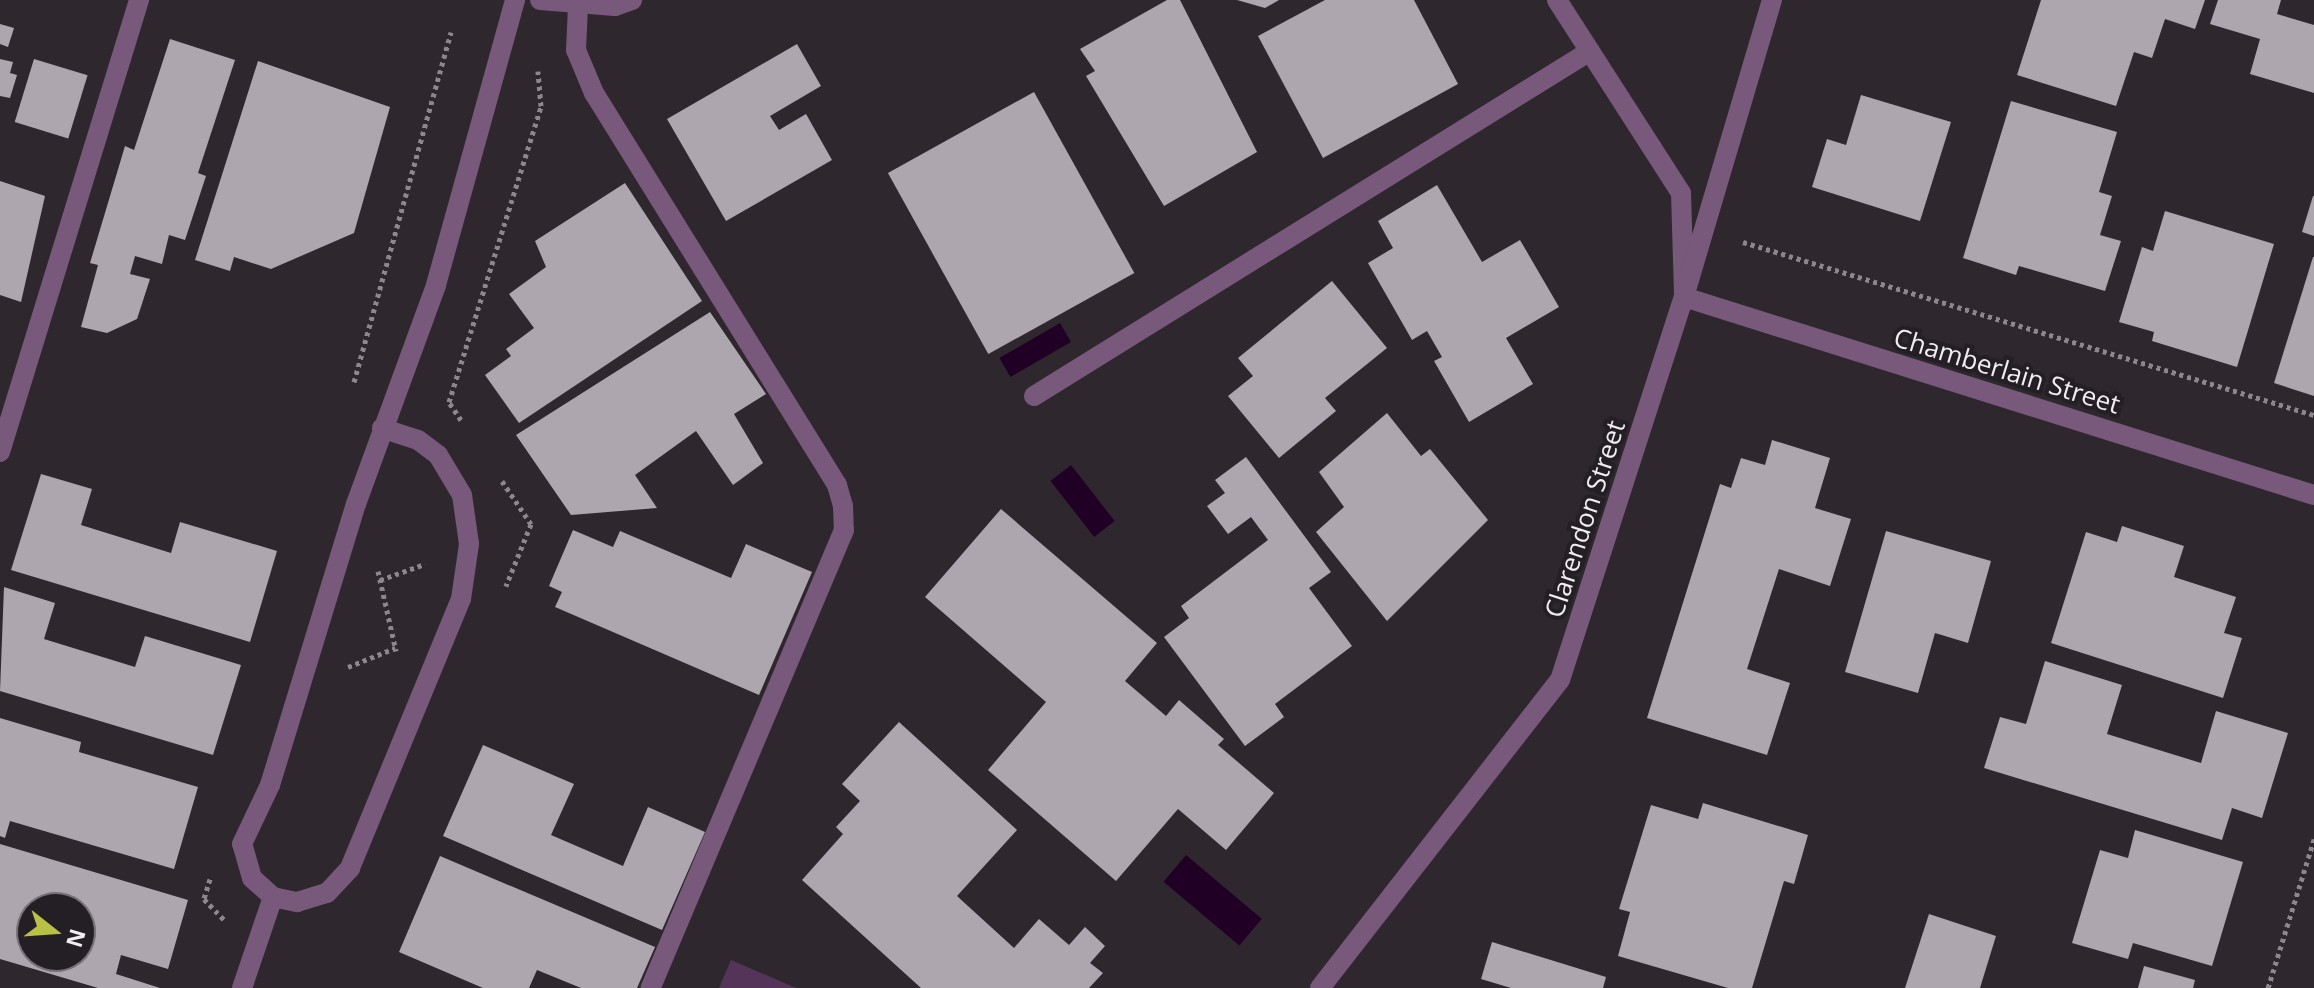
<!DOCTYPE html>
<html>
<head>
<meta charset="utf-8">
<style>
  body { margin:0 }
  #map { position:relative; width:2314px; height:988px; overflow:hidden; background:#2e282e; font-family:"Open Sans",sans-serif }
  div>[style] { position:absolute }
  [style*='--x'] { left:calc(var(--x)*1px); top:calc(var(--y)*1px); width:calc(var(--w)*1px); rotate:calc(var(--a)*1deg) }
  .green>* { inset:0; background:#553459 }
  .water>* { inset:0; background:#210026; transform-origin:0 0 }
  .building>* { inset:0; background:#ada6ae; transform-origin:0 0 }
  .path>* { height:5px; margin-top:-2.5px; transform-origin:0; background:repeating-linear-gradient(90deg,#8c878c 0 4px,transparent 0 8px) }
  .service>* { height:20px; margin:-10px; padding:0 10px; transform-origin:10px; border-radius:10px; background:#78587b }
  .minor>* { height:20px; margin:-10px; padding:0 10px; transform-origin:10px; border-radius:10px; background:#78587b }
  span { translate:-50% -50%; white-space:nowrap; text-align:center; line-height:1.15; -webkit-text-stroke:8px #241f25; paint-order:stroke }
  .street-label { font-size:26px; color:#f0ecf0 }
  .north { position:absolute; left:16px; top:892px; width:80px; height:80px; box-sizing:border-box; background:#241f25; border:2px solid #767176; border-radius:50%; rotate:107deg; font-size:22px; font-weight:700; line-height:32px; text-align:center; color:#f0ecf0 }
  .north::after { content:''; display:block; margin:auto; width:28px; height:36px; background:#b9c046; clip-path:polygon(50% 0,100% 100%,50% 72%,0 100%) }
</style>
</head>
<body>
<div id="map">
  <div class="green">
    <div style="clip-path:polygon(731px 960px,796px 988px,719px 988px)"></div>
  </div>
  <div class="water">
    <div style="left:1060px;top:323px;width:22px;height:70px;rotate:60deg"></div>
    <div style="left:1071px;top:465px;width:71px;height:26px;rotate:52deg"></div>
    <div style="left:1186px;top:855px;width:99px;height:35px;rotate:40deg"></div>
  </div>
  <div class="building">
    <div style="clip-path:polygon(1167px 0,1180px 0,1257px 152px,1164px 206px,1086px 76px,1095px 71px,1080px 49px)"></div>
    <div style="clip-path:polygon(1237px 0,1279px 0,1265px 8px)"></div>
    <div style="clip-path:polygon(1325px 0,1414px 0,1458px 84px,1323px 158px,1258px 36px)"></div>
    <div style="clip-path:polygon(2041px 0,2205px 0,2195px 29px,2165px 19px,2152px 58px,2134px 52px,2116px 106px,2017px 75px)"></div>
    <div style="clip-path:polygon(2218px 0,2281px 0,2277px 14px,2314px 25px,2314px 93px,2250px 74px,2260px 39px,2210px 24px)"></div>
    <div style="clip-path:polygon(0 24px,14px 28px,8px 47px,0 44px)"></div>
    <div style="clip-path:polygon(170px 39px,235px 60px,198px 173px,206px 176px,185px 240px,169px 235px,162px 264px,135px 256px,130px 274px,150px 279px,137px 319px,107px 333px,81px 327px,98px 265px,90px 263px,125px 146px,134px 150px)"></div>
    <div style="clip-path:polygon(797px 44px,821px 86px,770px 116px,779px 130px,806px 114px,832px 160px,726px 221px,667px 119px)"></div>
    <div style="clip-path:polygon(0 59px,13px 62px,10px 73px,17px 75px,10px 98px,0 96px)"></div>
    <div style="left:34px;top:59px;width:56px;height:66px;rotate:17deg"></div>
    <div style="clip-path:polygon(258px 61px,390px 107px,354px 233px,271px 269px,234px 257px,230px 271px,195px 260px)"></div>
    <div style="left:1034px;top:92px;width:207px;height:167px;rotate:61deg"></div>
    <div style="clip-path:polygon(1861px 95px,1951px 122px,1920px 221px,1812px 187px,1827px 139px,1846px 145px)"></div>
    <div style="clip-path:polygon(2011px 101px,2117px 132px,2099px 192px,2112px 196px,2100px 235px,2121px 241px,2105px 291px,2019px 266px,2016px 275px,1963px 258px)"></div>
    <div style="clip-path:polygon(0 181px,45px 196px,21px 302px,0 295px)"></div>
    <div style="clip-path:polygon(625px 183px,702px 301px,519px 423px,485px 375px,511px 356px,506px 349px,534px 328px,509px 294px,546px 267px,535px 241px)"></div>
    <div style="clip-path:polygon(1437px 185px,1482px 262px,1520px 240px,1559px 307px,1506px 338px,1533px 384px,1469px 422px,1434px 361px,1442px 357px,1427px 331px,1412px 340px,1368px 263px,1393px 248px,1378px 221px)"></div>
    <div style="clip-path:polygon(2313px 196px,2314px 196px,2314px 236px,2302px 232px)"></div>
    <div style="clip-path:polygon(2165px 211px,2274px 244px,2237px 367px,2152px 341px,2154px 332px,2119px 322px,2142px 247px,2153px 251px)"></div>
    <div style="clip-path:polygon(2313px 257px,2314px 257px,2314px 396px,2274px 383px)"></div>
    <div style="clip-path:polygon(1332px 281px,1387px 348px,1325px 398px,1336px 411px,1279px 458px,1228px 396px,1253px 376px,1238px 358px)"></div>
    <div style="clip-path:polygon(710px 312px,766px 394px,734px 414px,763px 463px,733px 485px,696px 431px,635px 475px,657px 508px,571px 515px,516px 435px)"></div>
    <div style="clip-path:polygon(1387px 413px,1421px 456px,1430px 449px,1488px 520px,1387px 621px,1316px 532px,1344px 507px,1319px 472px)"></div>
    <div style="clip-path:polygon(1772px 440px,1830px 458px,1815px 508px,1851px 519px,1830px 586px,1779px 569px,1747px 669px,1790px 683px,1767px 755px,1647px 718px,1720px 484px,1731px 488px,1741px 458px,1765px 465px)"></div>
    <div style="clip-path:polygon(1246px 457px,1331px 572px,1309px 588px,1352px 646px,1275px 704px,1284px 717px,1245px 746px,1164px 637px,1189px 618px,1181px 606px,1268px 540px,1251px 517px,1228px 534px,1207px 506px,1225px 493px,1215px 480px)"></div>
    <div style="clip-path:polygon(41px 474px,92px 489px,81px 525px,171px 553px,180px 522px,277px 551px,250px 642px,11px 570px)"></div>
    <div style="clip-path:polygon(1001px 509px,1157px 643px,1125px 681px,1166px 716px,1179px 700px,1224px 739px,1218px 745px,1274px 793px,1226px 850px,1178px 809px,1116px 881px,988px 770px,1046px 702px,925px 597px)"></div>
    <div style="clip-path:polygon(2122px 526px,2184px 546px,2174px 577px,2236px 597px,2224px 633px,2242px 638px,2223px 698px,2051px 643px,2086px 532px,2117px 542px)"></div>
    <div style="clip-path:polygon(573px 530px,613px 547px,620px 531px,731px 578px,746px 544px,812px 572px,759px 695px,555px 607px,562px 592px,549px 586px)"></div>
    <div style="clip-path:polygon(1886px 531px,1991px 561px,1968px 643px,1935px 633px,1918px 693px,1845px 672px)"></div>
    <div style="clip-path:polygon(4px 587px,55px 603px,44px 639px,135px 667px,145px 636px,241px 665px,213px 755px,0 691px)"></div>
    <div style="clip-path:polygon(2045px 661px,2122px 685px,2107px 734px,2201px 763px,2216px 711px,2288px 733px,2262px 818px,2232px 808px,2222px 840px,1984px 768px,2000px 717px,2026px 724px)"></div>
    <div style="clip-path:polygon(0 718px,81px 742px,79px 752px,198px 787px,174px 869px,10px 821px,5px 838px,0 836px)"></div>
    <div style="clip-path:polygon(899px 722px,1017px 830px,957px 896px,1014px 948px,1039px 919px,1069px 945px,1085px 927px,1105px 946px,1090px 963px,1103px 973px,1089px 988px,921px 988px,802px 880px,843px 834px,836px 827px,860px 801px,842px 784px)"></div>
    <div style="clip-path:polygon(483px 745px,574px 784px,551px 835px,623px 866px,648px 807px,705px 832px,662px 930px,443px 836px)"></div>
    <div style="clip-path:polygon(1703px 803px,1808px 835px,1794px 884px,1784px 881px,1752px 988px,1728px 988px,1618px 956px,1630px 912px,1619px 909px,1651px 805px,1698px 819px)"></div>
    <div style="clip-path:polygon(2135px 830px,2243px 862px,2212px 966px,2133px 943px,2128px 959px,2072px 943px,2100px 850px,2128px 858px)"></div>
    <div style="clip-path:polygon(evenodd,0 844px,188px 900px,168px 969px,121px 955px,116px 974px,160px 988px,98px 988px,0 959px,0 844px,32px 908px,80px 908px,80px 956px,32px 956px,32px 908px)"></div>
    <div style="clip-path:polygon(440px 856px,655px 947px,637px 988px,581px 988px,537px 970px,529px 988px,483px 988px,399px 952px)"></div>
    <div style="clip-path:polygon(1929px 914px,1996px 936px,1980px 988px,1905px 988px)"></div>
    <div style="clip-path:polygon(1492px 942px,1606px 977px,1603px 988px,1511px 988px,1481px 979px)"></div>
    <div style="clip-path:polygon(2144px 966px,2195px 980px,2193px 988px,2138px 988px)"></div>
  </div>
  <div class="path">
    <div style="--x:1743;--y:242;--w:597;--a:16.86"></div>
    <div style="--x:354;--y:382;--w:363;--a:-74.5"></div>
    <div style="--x:461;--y:420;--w:22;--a:-124"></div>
    <div style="--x:449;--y:402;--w:310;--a:-72.7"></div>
    <div style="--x:541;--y:106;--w:35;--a:-95"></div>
    <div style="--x:502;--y:481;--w:52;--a:56"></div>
    <div style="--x:531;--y:524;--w:67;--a:112"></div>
    <div style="--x:378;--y:571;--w:82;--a:77.3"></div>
    <div style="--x:380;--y:580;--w:48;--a:-19.6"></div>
    <div style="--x:348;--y:667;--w:51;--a:-22"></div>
    <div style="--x:210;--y:879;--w:21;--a:107"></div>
    <div style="--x:204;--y:899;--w:30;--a:46"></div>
    <div style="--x:2268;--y:988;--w:156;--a:-72.8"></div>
  </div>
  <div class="service">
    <div style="--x:578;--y:6;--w:44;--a:92.6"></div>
    <div style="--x:576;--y:50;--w:47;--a:67.3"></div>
    <div style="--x:594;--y:93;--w:461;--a:58.2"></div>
    <div style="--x:837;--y:485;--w:22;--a:74"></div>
    <div style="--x:843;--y:506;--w:24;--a:88"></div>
    <div style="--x:844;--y:530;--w:497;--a:112.9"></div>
    <div style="--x:1034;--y:396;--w:654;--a:-31.82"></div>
    <div style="--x:273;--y:897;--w:25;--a:12"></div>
    <div style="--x:297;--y:902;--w:31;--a:-17"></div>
    <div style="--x:327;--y:893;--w:34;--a:-47"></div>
    <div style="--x:350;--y:868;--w:291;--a:-67.6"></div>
    <div style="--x:461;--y:599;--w:56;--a:-81.7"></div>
    <div style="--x:469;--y:544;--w:49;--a:-98.1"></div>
    <div style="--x:462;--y:495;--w:47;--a:-121"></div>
    <div style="--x:438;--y:455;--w:25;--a:-143"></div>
    <div style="--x:418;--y:440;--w:38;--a:-162"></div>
  </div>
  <div class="minor">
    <div style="--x:540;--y:0;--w:75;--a:4.6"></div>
    <div style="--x:615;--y:6;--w:18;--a:-19"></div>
    <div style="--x:1557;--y:0;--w:229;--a:57.3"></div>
    <div style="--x:1681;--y:193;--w:104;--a:88.3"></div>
    <div style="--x:1684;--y:297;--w:660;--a:17.45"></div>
    <div style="--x:0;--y:452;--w:473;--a:-72.9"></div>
    <div style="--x:242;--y:988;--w:96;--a:-71.2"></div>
    <div style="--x:273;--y:897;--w:28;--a:-138"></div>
    <div style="--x:252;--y:878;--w:35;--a:-106"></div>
    <div style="--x:242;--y:844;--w:65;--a:-64.6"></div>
    <div style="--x:270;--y:785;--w:294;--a:-73"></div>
    <div style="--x:356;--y:504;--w:233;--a:-69.9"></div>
    <div style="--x:436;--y:285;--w:296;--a:-74.5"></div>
    <div style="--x:1320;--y:988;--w:390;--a:-52.1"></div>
    <div style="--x:1560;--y:680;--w:403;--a:-72.1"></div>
    <div style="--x:1684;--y:297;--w:310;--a:-73.5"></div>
  </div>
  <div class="street-label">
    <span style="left:2007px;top:371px;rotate:17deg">Chamberlain Street</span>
    <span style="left:1585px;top:519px;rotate:-72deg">Clarendon Street</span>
  </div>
  <div class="north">N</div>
</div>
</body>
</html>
